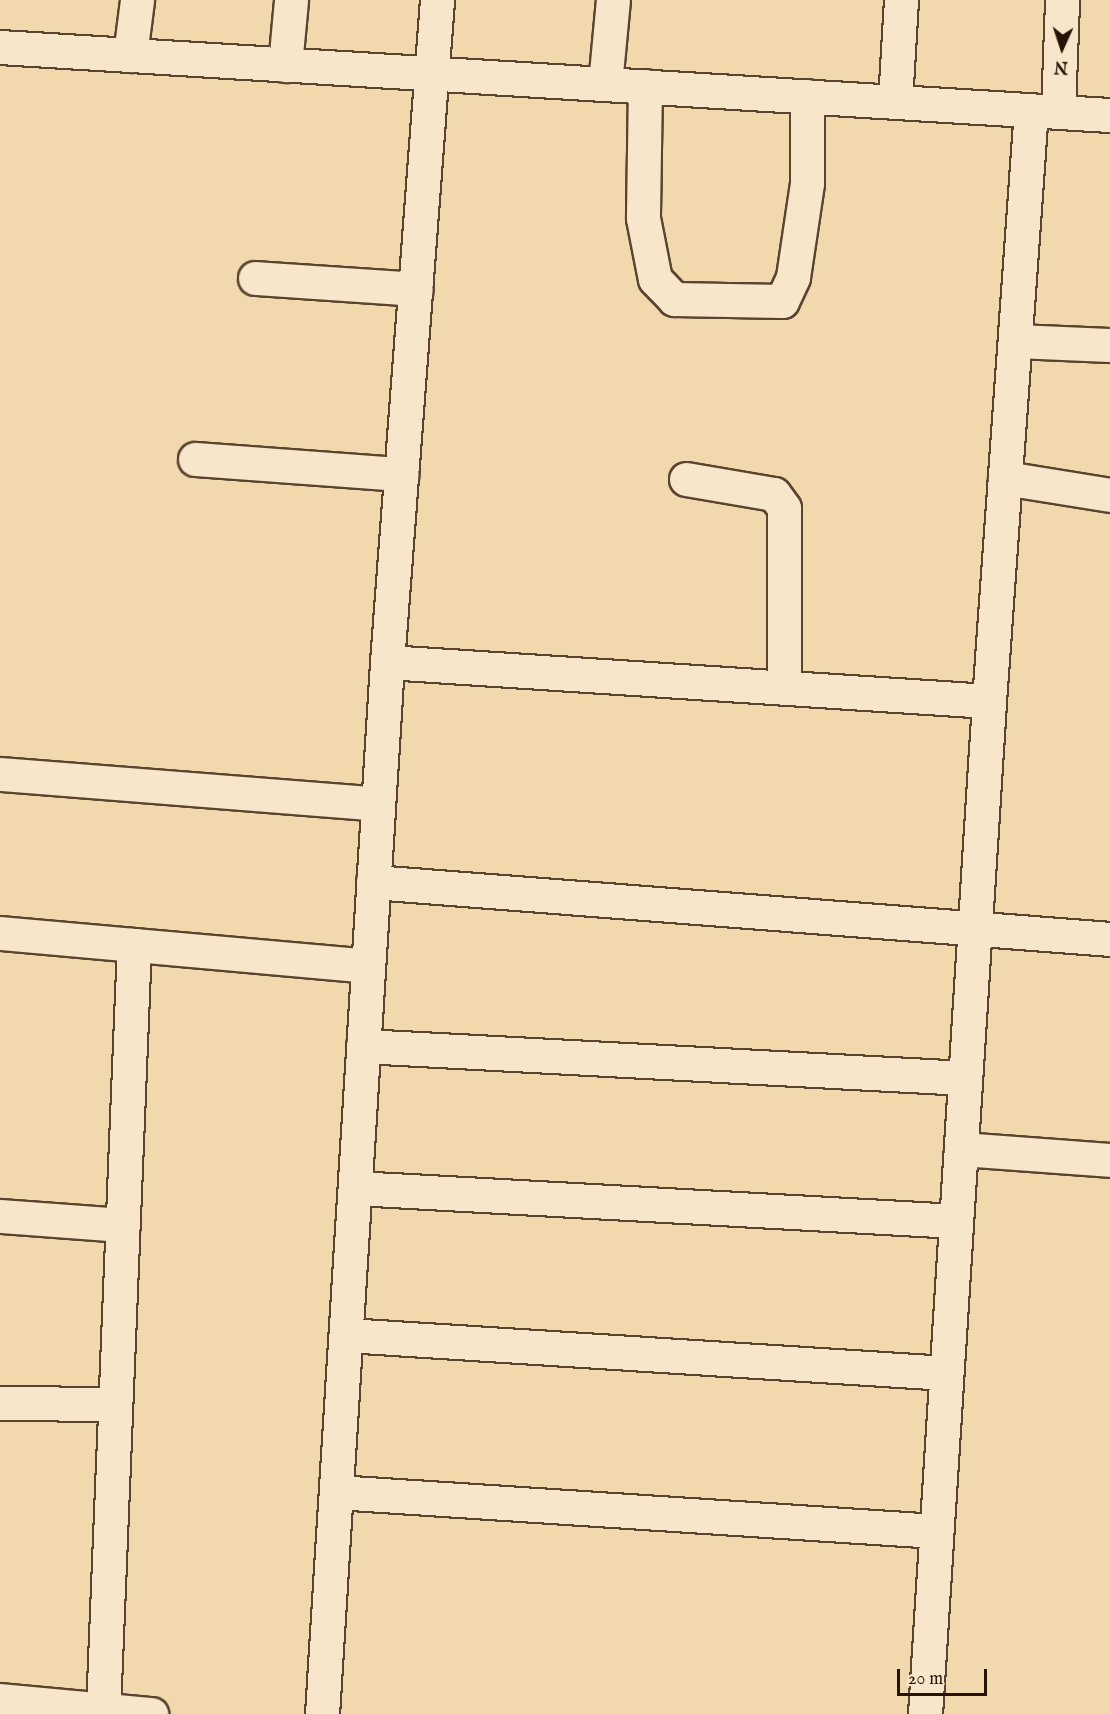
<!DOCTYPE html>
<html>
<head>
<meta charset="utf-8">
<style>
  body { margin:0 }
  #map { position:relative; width:1110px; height:1714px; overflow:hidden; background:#f2d9ad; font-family:"IM FELL English",serif }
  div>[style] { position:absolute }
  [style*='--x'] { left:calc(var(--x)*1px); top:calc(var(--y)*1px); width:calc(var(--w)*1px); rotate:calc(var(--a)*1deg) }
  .roads { filter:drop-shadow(2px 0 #5a4430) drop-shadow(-2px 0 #5a4430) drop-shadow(0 2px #5a4430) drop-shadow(0 -2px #5a4430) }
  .minor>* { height:33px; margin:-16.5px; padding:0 16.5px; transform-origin:16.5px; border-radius:16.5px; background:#f7e6ca }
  span { translate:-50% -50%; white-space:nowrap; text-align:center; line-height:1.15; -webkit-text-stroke:5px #f7e6ca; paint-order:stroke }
  .north { position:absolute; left:1032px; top:18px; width:60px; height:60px; -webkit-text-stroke:4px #f7e6ca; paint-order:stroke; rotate:183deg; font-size:16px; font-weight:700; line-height:24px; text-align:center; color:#271207 }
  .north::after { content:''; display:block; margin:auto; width:21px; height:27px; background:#271207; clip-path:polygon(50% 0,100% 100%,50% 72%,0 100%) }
  .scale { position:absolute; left:897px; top:1669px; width:90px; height:27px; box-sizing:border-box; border:3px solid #271207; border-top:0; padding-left:8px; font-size:18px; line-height:21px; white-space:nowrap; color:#271207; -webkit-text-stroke:4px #f7e6ca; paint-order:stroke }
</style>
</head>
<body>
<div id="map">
  <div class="roads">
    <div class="minor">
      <div style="--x:0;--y:47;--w:1112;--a:3.51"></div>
      <div style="--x:130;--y:55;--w:55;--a:-82.7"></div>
      <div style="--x:285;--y:65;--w:65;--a:-84.7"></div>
      <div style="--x:605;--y:84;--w:84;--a:-84.6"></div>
      <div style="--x:645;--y:86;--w:132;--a:90.9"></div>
      <div style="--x:643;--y:218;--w:62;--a:78.9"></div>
      <div style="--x:655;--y:279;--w:28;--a:46"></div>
      <div style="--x:674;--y:299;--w:108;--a:1.1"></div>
      <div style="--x:782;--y:301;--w:26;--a:-65"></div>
      <div style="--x:793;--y:277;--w:95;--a:-81.5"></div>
      <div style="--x:807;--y:183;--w:87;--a:-90"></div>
      <div style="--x:895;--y:101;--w:101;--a:-86.6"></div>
      <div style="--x:1058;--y:111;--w:111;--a:-87.9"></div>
      <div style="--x:255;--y:278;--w:161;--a:3.9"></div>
      <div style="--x:1015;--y:341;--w:95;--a:2.4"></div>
      <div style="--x:195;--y:459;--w:207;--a:4.2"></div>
      <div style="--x:1005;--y:478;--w:106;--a:9.2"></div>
      <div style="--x:686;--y:479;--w:89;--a:9.7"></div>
      <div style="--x:774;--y:494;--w:17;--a:54"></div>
      <div style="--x:784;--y:508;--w:180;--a:90"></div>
      <div style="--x:387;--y:662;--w:603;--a:3.71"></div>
      <div style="--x:0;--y:774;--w:379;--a:4.5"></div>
      <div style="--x:373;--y:882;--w:739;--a:4.42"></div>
      <div style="--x:0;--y:933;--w:369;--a:5.1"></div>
      <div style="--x:363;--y:1046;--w:603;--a:3.04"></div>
      <div style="--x:961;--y:1149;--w:149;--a:4.2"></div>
      <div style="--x:355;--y:1188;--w:602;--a:3.14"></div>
      <div style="--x:0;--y:1216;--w:123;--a:4.2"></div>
      <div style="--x:346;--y:1335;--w:601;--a:3.62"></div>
      <div style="--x:0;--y:1403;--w:115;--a:0.5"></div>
      <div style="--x:336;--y:1492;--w:601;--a:3.72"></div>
      <div style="--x:0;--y:1700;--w:152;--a:5.3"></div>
      <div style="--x:103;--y:1710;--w:766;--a:-87.68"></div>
      <div style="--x:322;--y:1714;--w:1054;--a:-86.46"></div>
      <div style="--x:387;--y:662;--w:664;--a:-85.68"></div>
      <div style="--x:925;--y:1714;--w:1015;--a:-86.38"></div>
      <div style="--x:989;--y:701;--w:592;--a:-85.94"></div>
    </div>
  </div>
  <div class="north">N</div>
  <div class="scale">20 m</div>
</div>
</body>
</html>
